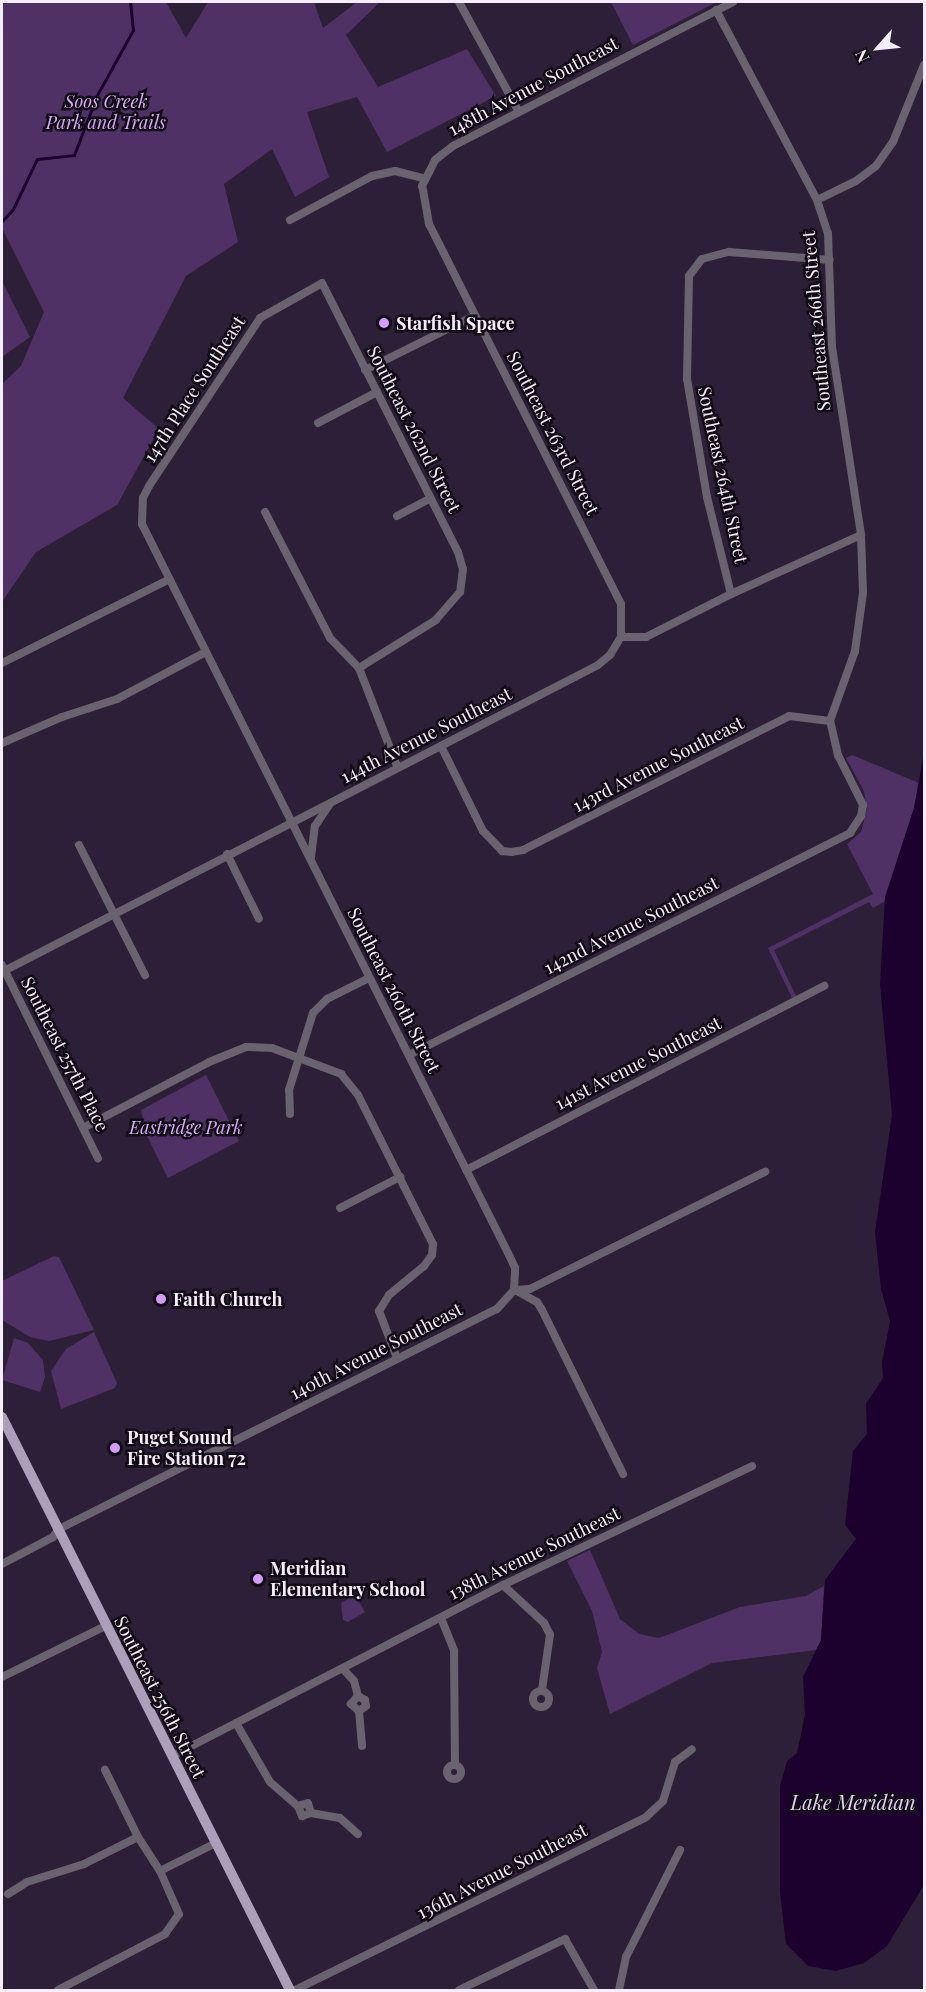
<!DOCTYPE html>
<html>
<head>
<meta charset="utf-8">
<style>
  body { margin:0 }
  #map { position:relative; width:926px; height:1992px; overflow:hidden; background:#2d1f37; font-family:"Playfair Display",serif }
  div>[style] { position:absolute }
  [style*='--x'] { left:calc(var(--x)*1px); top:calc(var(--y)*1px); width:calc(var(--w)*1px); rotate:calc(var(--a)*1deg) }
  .green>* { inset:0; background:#503166 }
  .water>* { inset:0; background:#1c002d }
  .stream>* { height:3px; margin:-1.5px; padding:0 1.5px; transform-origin:1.5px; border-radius:1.5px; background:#1c002d }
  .minor>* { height:8px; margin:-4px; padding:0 4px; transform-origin:4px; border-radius:4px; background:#69626f }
  .minor>.ring { margin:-4px; padding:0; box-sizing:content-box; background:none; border:8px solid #69626f; border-radius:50% }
  .major>* { height:10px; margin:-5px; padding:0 5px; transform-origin:5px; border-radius:5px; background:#ad9fb9 }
  .dots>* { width:16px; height:16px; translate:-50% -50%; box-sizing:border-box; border:3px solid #120c16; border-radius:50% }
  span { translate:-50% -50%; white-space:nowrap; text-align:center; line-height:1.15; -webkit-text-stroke:5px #120c16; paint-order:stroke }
  .street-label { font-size:18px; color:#f5ecfc }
  .park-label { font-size:18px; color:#d7aaf9; font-style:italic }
  .poi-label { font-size:18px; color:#f5ecfc; font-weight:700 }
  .left { translate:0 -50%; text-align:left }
  .water-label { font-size:20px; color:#e4cef6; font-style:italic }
  .frame { position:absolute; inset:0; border:3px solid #f5ecfc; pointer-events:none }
  .north { position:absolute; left:848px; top:18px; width:60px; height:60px; -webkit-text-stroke:4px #120c16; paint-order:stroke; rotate:243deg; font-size:16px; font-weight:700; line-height:24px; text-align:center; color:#f5ecfc }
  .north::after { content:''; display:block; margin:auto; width:21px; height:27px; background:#f5ecfc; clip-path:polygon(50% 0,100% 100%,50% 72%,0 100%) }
</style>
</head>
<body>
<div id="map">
  <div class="green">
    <div style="clip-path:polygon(2px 2px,166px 2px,186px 38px,208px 2px,314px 2px,323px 28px,357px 2px,380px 2px,346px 35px,378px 87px,467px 49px,496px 96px,387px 152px,357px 97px,307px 112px,329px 177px,295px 197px,272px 149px,224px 184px,238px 242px,186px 276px,123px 398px,159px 429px,117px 505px,36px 552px,2px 602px,2px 384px,21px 366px,44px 312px,2px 228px)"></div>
    <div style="clip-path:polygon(611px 2px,717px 2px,633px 45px)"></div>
    <div style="clip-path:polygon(2px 281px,30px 337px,2px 357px)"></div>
    <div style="clip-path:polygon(852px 755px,919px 783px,914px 808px,884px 902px,873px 908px,869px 902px,774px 950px,796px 996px,792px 998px,768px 948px,873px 894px,847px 844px,861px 832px,867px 809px,864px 791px,846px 758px)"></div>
    <div style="clip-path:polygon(206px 1075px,239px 1141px,168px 1178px,147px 1136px,141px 1110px)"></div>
    <div style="clip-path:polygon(54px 1256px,59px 1257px,94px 1330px,49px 1341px,30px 1337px,2px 1320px,2px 1281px)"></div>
    <div style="clip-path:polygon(94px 1332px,117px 1383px,115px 1388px,61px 1409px,51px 1371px,66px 1349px)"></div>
    <div style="clip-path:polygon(14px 1338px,28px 1343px,43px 1360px,45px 1377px,40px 1392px,2px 1380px)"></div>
    <div style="clip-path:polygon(590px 1550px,620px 1619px,639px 1634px,659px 1638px,740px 1607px,806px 1596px,824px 1586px,821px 1640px,816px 1650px,712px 1663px,610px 1714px,597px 1668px,602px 1652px,592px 1611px,567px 1561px)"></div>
    <div style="clip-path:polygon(355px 1595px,365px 1612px,348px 1622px,343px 1620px,341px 1603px)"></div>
  </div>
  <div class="water">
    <div style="clip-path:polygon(924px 752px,924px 1885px,887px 1946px,864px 1963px,836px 1971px,808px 1966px,786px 1944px,780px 1892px,780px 1786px,787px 1761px,797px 1753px,805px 1715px,803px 1677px,821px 1640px,825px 1580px,856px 1539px,845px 1525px,853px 1451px,867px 1434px,866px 1404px,883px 1378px,882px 1362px,890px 1321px,881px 1289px,875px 1232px,892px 1115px,880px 984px,885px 897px,914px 808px)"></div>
  </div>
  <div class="stream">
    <div style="--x:2;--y:221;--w:16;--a:-47"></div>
    <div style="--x:13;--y:209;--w:55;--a:-64.4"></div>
    <div style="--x:37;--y:159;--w:37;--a:-6"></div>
    <div style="--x:74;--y:155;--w:64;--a:-69"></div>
    <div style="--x:97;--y:95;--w:74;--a:-61"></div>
    <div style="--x:133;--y:30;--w:28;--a:-96"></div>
  </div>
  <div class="minor">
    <div style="--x:459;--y:2;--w:125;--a:61.4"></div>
    <div style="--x:716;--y:10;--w:215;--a:62"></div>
    <div style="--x:817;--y:200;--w:35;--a:72"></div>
    <div style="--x:828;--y:233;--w:114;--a:88"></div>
    <div style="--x:832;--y:347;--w:190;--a:81.2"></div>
    <div style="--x:861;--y:535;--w:58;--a:88"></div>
    <div style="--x:863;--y:593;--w:59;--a:97.9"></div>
    <div style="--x:855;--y:651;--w:74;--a:109.7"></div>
    <div style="--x:817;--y:200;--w:43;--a:-26"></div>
    <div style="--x:856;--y:181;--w:25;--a:-37"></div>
    <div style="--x:876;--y:166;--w:29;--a:-55"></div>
    <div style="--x:893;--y:142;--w:83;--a:-68.1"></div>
    <div style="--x:290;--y:220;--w:93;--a:-28.2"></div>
    <div style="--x:372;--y:176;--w:24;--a:-12"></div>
    <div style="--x:395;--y:171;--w:30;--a:14"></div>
    <div style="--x:365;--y:370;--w:122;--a:-26.4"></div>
    <div style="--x:318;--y:423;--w:67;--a:-27.7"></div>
    <div style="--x:265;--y:512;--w:142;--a:62.7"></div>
    <div style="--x:330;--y:638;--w:42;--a:46"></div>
    <div style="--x:359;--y:668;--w:105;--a:68.8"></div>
    <div style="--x:397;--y:516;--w:38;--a:-28"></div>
    <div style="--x:731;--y:594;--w:100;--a:-103.9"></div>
    <div style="--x:707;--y:497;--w:120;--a:-99.6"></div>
    <div style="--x:687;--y:379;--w:103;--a:-88.9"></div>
    <div style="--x:689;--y:276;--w:21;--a:-53"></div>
    <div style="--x:702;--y:259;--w:28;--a:-15"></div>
    <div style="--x:729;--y:252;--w:101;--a:4.5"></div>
    <div style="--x:621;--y:637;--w:25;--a:0"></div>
    <div style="--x:646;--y:637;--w:95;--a:-26.8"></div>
    <div style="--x:731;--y:594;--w:143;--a:-24.4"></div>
    <div style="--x:2;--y:663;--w:186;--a:-26.6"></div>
    <div style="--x:2;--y:743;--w:65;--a:-23.4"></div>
    <div style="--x:62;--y:717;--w:58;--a:-18.1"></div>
    <div style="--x:117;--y:699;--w:98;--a:-27.9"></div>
    <div style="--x:441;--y:746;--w:95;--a:63.7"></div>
    <div style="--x:483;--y:831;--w:28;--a:46"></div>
    <div style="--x:502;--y:851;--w:9;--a:6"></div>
    <div style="--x:511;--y:852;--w:12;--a:-9"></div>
    <div style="--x:523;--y:850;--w:298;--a:-26.7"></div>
    <div style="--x:789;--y:716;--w:41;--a:7"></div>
    <div style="--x:79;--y:845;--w:146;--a:63.1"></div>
    <div style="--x:227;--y:854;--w:72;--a:63.8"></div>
    <div style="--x:311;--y:857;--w:31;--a:-83"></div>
    <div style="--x:315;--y:826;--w:27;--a:-56"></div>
    <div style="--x:2;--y:965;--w:216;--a:63.6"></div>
    <div style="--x:2;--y:972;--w:670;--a:-27.25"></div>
    <div style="--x:598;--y:665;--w:16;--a:-40"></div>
    <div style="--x:610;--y:655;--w:21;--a:-59"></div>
    <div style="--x:621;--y:637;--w:33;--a:-90"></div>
    <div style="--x:621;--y:604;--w:426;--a:-116.8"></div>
    <div style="--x:429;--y:224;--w:39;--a:-100"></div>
    <div style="--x:422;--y:186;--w:29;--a:-63"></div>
    <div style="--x:435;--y:160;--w:23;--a:-38"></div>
    <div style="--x:453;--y:146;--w:315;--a:-27.2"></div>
    <div style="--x:409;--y:1055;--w:494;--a:-26.7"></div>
    <div style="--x:850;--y:833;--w:20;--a:-57"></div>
    <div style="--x:861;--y:816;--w:11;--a:-80"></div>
    <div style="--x:863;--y:805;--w:56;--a:-116.6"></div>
    <div style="--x:838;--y:755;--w:35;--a:-103"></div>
    <div style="--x:290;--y:1114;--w:24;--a:-92"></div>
    <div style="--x:289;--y:1090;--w:81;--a:-72.7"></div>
    <div style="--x:313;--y:1013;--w:20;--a:-45"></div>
    <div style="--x:327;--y:999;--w:47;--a:-26.6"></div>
    <div style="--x:83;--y:1128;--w:142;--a:-27.6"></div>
    <div style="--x:209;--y:1062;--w:40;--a:-22"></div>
    <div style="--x:246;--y:1047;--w:26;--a:2"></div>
    <div style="--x:272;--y:1048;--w:74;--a:20.6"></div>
    <div style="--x:341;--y:1074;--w:27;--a:51"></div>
    <div style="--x:358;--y:1095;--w:167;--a:63.3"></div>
    <div style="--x:433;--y:1244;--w:11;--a:95"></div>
    <div style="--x:432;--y:1255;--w:14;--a:126"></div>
    <div style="--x:424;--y:1266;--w:45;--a:140.4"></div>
    <div style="--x:389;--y:1295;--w:19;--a:122"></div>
    <div style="--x:379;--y:1311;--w:50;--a:69"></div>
    <div style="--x:466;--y:1170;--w:403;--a:-27.2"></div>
    <div style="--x:340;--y:1208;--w:68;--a:-27.3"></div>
    <div style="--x:514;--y:1290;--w:16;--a:-4"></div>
    <div style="--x:530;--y:1289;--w:263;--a:-26.5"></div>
    <div style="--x:517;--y:1291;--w:23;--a:29"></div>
    <div style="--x:537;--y:1302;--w:9;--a:58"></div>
    <div style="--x:542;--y:1310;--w:183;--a:63.7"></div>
    <div style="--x:2;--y:1564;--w:58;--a:-27.9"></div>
    <div style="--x:53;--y:1537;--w:10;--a:-53"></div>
    <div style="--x:59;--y:1529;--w:490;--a:-26.7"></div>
    <div style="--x:497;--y:1309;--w:25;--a:-48"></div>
    <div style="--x:514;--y:1290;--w:22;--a:-87"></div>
    <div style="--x:515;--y:1268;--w:12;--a:-114"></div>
    <div style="--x:510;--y:1257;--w:820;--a:-116.66"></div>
    <div style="--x:142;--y:524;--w:26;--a:-88"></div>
    <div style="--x:143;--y:498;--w:13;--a:-63"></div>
    <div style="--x:149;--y:486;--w:201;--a:-56.5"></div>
    <div style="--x:260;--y:318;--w:71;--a:-29.4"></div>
    <div style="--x:322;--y:283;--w:301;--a:63.2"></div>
    <div style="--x:458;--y:552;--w:18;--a:74"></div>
    <div style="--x:463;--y:569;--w:23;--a:97"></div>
    <div style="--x:460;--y:592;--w:37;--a:131"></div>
    <div style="--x:436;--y:620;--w:91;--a:148.1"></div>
    <div style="--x:503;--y:1585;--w:56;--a:42.8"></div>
    <div style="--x:544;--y:1623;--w:13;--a:63"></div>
    <div style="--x:550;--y:1635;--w:56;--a:98.3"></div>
    <div style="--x:441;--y:1618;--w:35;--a:68"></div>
    <div style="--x:454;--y:1651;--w:114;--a:89.5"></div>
    <div style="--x:343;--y:1669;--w:16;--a:47"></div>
    <div style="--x:354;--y:1681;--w:16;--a:75"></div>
    <div style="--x:358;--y:1696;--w:8;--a:30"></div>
    <div style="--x:365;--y:1700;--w:6;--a:81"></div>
    <div style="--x:366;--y:1706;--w:9;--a:144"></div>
    <div style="--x:359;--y:1711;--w:11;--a:-139"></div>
    <div style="--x:351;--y:1704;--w:11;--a:-49"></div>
    <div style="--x:2;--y:1677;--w:115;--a:-26.3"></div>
    <div class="ring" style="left:533px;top:1691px;width:8px;height:8px"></div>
    <div style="--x:359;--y:1711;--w:35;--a:85"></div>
    <div style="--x:236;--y:1723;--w:68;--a:60"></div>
    <div style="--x:270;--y:1782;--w:37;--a:41"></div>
    <div style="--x:172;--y:1756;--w:373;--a:-27.3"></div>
    <div style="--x:503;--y:1585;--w:276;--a:-25.5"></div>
    <div class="ring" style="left:447px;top:1765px;width:6px;height:6px"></div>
    <div style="--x:311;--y:1813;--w:10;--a:-107"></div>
    <div style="--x:308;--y:1803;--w:10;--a:163"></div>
    <div style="--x:298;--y:1806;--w:11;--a:68"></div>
    <div style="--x:302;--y:1816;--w:9;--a:-18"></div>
    <div style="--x:311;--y:1813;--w:29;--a:10"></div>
    <div style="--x:340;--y:1818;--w:24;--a:42"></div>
    <div style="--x:160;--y:1871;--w:63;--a:-26.6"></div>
    <div style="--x:8;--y:1894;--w:22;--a:-32"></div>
    <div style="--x:27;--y:1882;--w:60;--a:-17.5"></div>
    <div style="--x:84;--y:1864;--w:60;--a:-26.6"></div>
    <div style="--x:58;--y:1990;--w:121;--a:-27.6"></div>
    <div style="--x:165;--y:1934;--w:24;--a:-55"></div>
    <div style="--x:179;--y:1914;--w:47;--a:-113.8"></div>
    <div style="--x:160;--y:1871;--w:40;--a:-122.9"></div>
    <div style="--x:138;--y:1837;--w:75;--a:-116.2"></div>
    <div style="--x:295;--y:1990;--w:391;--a:-26.2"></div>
    <div style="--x:646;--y:1817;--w:23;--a:-43"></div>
    <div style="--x:663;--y:1801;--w:41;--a:-72.9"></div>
    <div style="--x:675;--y:1762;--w:21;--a:-37"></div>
    <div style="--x:459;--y:1990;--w:118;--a:-25.7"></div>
    <div style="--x:565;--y:1939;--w:59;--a:60.4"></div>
    <div style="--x:619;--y:1990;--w:34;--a:-78"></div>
    <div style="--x:626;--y:1957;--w:120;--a:-63.2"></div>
  </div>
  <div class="major">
    <div style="--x:2;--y:1417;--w:641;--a:63.32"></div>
  </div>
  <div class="dots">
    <div style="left:384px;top:323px;background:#d49cfc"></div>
    <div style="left:161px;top:1299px;background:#d49cfc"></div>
    <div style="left:115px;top:1448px;background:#d49cfc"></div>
    <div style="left:258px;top:1579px;background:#d49cfc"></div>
  </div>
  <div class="street-label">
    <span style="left:533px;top:86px;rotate:-28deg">148th Avenue Southeast</span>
    <span style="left:816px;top:321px;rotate:-95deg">Southeast 266th Street</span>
    <span style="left:194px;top:389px;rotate:-57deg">147th Place Southeast</span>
    <span style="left:414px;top:429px;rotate:63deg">Southeast 262nd Street</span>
    <span style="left:553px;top:433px;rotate:63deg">Southeast 263rd Street</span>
    <span style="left:723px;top:475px;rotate:78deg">Southeast 264th Street</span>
    <span style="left:426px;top:735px;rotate:-27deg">144th Avenue Southeast</span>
    <span style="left:658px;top:764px;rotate:-27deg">143rd Avenue Southeast</span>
    <span style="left:631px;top:925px;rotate:-27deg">142nd Avenue Southeast</span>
    <span style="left:394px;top:990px;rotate:63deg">Southeast 260th Street</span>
    <span style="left:65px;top:1054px;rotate:63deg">Southeast 257th Place</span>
    <span style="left:638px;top:1063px;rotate:-27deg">141st Avenue Southeast</span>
    <span style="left:376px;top:1351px;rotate:-27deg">140th Avenue Southeast</span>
    <span style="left:534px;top:1553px;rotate:-26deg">138th Avenue Southeast</span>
    <span style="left:160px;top:1697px;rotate:63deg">Southeast 256th Street</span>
    <span style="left:502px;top:1871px;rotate:-27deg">136th Avenue Southeast</span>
  </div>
  <div class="park-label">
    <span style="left:106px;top:112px">Soos Creek<br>Park and Trails</span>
    <span style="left:186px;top:1127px">Eastridge Park</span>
  </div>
  <div class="poi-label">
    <span class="left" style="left:396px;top:323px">Starfish Space</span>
    <span class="left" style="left:173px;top:1299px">Faith Church</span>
    <span class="left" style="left:127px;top:1448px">Puget Sound<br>Fire Station 72</span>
    <span class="left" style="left:270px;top:1579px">Meridian<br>Elementary School</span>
  </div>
  <div class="water-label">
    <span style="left:853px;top:1801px">Lake Meridian</span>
  </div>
  <div class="frame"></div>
  <div class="north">N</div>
</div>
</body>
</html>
